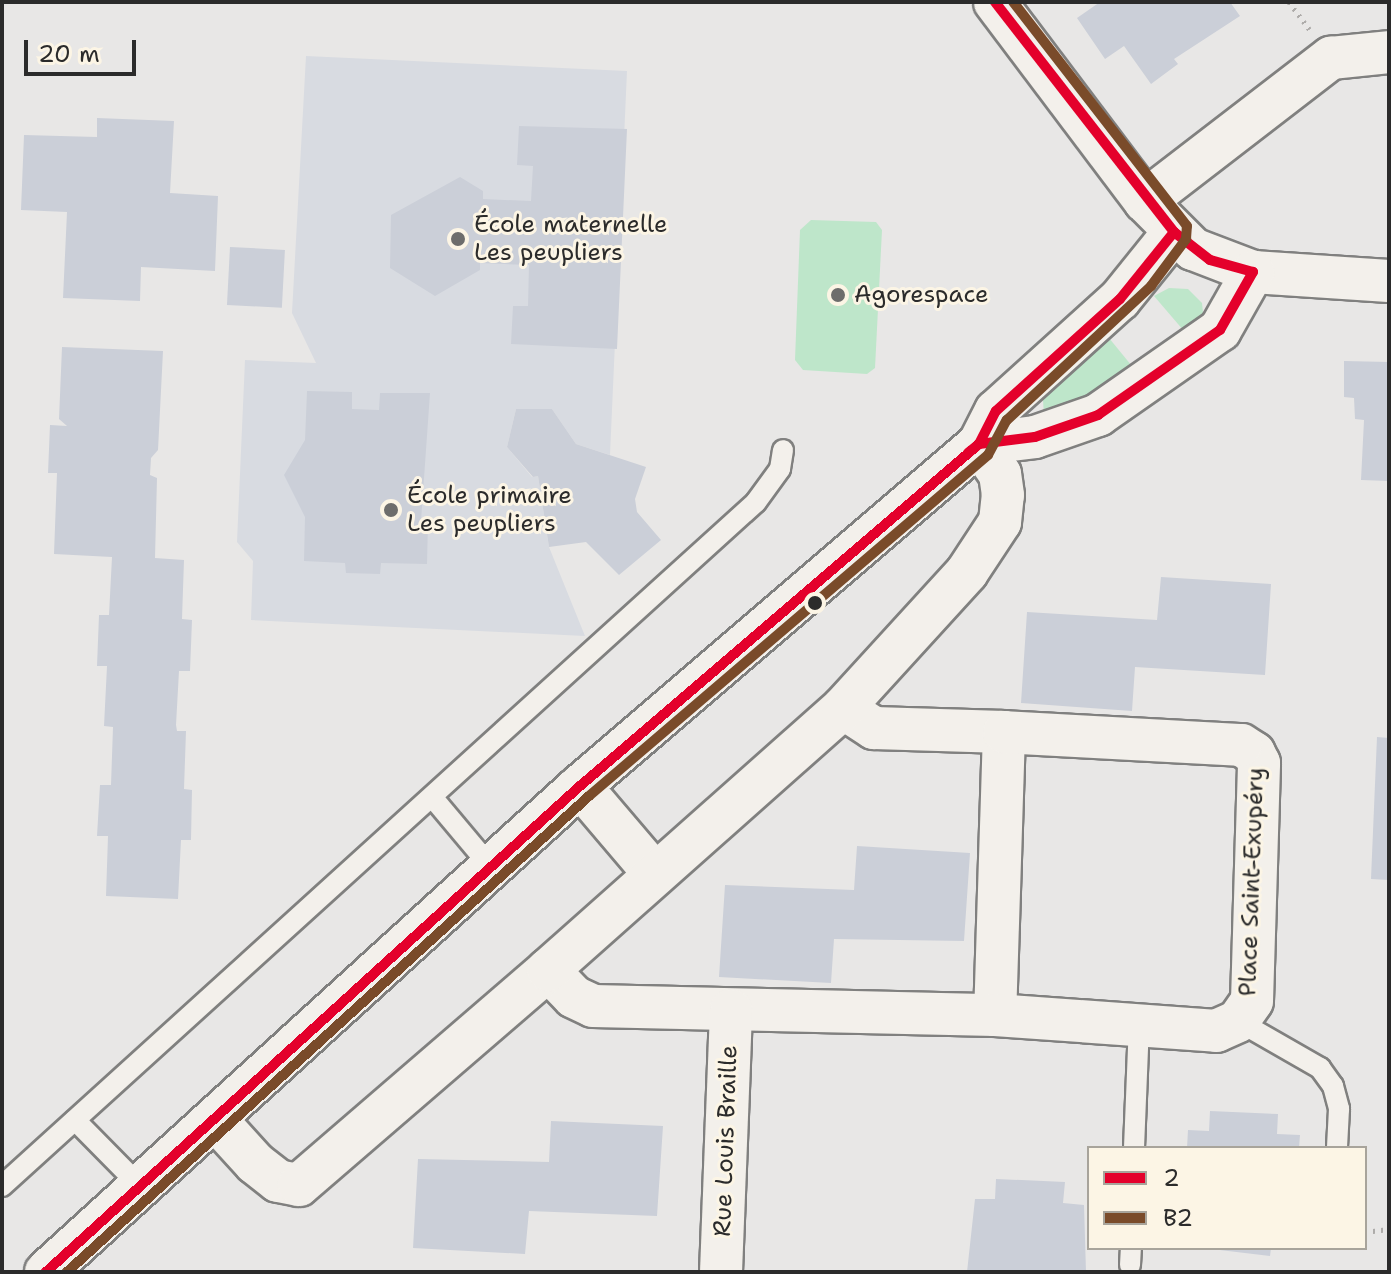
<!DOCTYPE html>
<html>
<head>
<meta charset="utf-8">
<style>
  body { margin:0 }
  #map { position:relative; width:1391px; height:1274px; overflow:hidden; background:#e8e7e6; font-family:"Shantell Sans",sans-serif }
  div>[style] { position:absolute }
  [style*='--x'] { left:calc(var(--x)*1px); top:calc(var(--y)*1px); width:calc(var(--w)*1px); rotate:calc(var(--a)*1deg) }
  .built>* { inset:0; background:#d8dbe1 }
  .green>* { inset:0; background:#bee6ca }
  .building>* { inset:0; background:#cbcfd8; transform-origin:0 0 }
  .path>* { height:5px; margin-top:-2.5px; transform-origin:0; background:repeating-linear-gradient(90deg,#aeacaa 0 2px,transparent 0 8px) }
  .roads { filter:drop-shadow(2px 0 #80807f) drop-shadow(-2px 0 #80807f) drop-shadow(0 2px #80807f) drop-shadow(0 -2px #80807f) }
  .lane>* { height:20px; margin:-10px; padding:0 10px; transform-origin:10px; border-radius:10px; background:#f3f0eb }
  .street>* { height:42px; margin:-21px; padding:0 21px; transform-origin:21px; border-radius:21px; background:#f3f0eb }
  .bus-1>* { height:10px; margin:-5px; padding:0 5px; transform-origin:5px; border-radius:5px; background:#e4002b }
  .bus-2>* { height:10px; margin:-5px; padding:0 5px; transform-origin:5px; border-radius:5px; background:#7a4b2a }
  .dots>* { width:22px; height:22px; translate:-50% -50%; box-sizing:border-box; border:4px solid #fcf5e5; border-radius:50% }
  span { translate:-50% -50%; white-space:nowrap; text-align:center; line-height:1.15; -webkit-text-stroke:6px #fcf5e5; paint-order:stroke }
  .poi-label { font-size:24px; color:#2b2b2b }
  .left { translate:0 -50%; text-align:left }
  .street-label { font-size:24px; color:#2b2b2b }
  .frame { position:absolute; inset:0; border:4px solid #2b2b2b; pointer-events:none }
  .legend { position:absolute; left:1087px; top:1146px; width:280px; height:104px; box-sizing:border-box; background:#fcf5e5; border:2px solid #a8a49b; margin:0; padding:10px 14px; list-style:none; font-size:24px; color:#2b2b2b }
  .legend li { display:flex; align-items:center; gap:16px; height:40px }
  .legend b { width:40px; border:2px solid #a8a49b }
  .scale { position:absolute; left:24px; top:40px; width:112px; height:36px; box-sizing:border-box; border:4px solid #2b2b2b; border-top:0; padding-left:10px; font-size:24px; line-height:28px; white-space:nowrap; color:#2b2b2b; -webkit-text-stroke:6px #fcf5e5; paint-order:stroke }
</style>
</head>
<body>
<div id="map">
  <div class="built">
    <div style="clip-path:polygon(306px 56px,627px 71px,610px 455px,576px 444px,552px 409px,516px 409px,507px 447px,532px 477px,538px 476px,549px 547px,585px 636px,251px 620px,253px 561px,237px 542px,245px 360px,316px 363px,292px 313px)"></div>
  </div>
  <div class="green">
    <div style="clip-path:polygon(811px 220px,876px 222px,882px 230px,875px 368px,867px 374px,803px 370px,795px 360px,800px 230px)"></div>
    <div style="clip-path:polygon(1169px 288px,1188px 289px,1202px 303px,1204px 322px,1190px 338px,1154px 296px)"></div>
    <div style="clip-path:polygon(1109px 338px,1136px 371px,1044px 416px,1043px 400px)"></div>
  </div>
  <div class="building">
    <div style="clip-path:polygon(1100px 2px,1230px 2px,1240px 16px,1174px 59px,1178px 64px,1151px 84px,1124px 46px,1105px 59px,1077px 18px)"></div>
    <div style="clip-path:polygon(97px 118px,174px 121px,170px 193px,218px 196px,215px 271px,141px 267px,140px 301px,63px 298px,67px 212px,21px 210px,24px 135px,97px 137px)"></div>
    <div style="clip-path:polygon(519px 126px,627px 129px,617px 349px,511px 344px,513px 306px,528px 306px,529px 265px,480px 263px,480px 270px,435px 296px,390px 268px,391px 215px,460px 177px,483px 191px,483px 199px,531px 201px,533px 166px,517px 165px)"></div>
    <div style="left:230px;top:247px;width:55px;height:58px;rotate:3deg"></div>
    <div style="clip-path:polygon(62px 347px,163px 351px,158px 450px,151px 458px,150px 475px,157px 478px,155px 558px,184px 560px,182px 619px,192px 620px,190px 671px,179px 671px,176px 725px,177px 731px,186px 731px,184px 789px,192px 790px,191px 840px,181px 840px,178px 899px,106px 896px,108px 836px,97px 836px,100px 785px,111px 785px,113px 727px,104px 726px,107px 666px,97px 666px,99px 615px,109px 615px,112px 557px,54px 554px,57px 473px,48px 473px,50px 425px,67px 426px,59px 419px)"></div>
    <div style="clip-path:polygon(1344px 361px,1389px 362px,1389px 481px,1361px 480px,1364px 420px,1355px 419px,1354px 398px,1344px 397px)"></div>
    <div style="clip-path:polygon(307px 391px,352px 392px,352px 409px,379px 410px,380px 393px,430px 393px,421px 521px,428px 522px,427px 564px,381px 563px,380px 574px,346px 573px,345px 563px,304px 561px,305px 517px,284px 475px,305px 440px)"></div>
    <div style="clip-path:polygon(516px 409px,552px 409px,576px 444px,646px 467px,635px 499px,637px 512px,661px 540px,619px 575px,586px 542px,549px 547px,538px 476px,533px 477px,507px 447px)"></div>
    <div style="clip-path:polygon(1161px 577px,1271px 584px,1265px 675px,1135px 667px,1132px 711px,1021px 703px,1027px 612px,1157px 620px)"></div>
    <div style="clip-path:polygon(1377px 737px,1389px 738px,1389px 880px,1371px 879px)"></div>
    <div style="clip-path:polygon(857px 846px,970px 853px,964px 941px,834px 939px,831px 983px,719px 977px,725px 885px,854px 890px)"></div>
    <div style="clip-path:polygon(1210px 1111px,1278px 1114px,1277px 1134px,1300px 1135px,1299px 1148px,1187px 1148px,1188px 1130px,1209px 1131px)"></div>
    <div style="clip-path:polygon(551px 1121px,663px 1126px,657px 1216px,529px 1211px,525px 1254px,413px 1248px,418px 1159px,549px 1162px)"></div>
    <div style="clip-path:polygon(996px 1179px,1065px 1182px,1063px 1203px,1084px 1205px,1086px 1272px,967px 1272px,975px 1199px,995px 1199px)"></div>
    <div style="clip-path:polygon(1203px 1248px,1271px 1248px,1270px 1256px)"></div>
  </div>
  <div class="path">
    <div style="--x:1289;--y:2;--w:34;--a:53"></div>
    <div style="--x:1365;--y:1232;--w:24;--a:-7"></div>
  </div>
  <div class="roads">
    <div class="lane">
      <div style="--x:433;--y:798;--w:90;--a:50"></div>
      <div style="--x:1238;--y:1021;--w:95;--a:29.8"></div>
      <div style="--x:1320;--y:1068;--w:22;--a:54"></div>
      <div style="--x:1333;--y:1086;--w:24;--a:75"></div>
      <div style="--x:1339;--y:1109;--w:39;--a:93"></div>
      <div style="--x:75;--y:1120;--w:94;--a:45.4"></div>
      <div style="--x:1134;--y:1148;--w:122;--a:-87.7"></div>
      <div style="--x:2;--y:1186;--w:1018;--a:-42.21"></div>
      <div style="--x:756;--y:502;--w:41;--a:-54"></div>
      <div style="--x:780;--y:469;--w:19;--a:-81"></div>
      <div style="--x:1130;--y:1265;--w:17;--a:-87"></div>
    </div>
    <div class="street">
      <div style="--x:995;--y:2;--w:249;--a:53"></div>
      <div style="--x:1145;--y:201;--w:68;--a:45"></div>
      <div style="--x:1193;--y:249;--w:64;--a:21"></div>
      <div style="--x:1253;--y:272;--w:136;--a:3.8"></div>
      <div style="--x:1145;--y:201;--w:235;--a:-37.6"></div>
      <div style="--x:1331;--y:58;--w:58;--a:-5.9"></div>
      <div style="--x:979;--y:444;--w:56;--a:-7.1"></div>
      <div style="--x:1035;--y:437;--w:67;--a:-19.2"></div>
      <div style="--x:1098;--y:415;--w:149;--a:-34.9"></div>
      <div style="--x:1220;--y:330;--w:67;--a:-60.4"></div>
      <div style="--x:843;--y:708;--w:37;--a:33"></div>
      <div style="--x:874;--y:728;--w:130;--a:1.8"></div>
      <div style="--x:1004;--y:732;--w:283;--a:91.8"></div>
      <div style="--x:580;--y:786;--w:116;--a:49.6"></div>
      <div style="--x:548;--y:970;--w:37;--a:46"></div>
      <div style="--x:574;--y:997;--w:21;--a:25"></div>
      <div style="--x:593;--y:1006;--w:402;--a:1.3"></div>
      <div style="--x:995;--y:1015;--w:222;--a:4.1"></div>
      <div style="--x:1216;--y:1031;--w:24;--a:-24"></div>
      <div style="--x:1238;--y:1021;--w:24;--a:-55"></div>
      <div style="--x:1252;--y:1001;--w:238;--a:-88.3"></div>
      <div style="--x:1259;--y:763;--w:11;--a:-117"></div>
      <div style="--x:1254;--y:753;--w:15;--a:-148"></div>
      <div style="--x:1241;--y:745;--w:237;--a:-176.9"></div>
      <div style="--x:215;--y:1119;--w:59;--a:47.7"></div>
      <div style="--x:255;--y:1163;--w:29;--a:38"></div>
      <div style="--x:278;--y:1181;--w:21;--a:11"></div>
      <div style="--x:299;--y:1185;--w:329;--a:-40.8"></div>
      <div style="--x:548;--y:970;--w:395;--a:-41.6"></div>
      <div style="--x:843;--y:708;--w:184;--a:-47.6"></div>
      <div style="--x:967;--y:572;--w:60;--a:-56.6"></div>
      <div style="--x:1000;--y:522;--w:27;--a:-84"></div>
      <div style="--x:1003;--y:495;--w:21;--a:-98"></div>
      <div style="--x:1000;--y:474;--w:37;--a:-125"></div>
      <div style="--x:46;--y:1272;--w:722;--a:-42.31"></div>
      <div style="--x:580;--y:786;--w:526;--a:-40.6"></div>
      <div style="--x:979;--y:444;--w:37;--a:-63"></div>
      <div style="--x:996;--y:411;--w:167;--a:-42.1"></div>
      <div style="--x:1120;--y:299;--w:86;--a:-51.1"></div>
      <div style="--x:721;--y:1272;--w:262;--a:-87.8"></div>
    </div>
  </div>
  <div class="bus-1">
    <div style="--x:968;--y:453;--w:14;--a:-39"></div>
    <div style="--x:979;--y:444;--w:37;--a:-63"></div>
    <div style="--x:996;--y:411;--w:167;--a:-42.1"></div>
    <div style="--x:1120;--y:299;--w:86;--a:-51.1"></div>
    <div style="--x:46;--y:1272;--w:722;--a:-42.31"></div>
    <div style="--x:580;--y:786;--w:526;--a:-40.6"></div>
    <div style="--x:979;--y:444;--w:56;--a:-7.1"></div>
    <div style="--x:1035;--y:437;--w:67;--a:-19.2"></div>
    <div style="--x:1098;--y:415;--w:149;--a:-34.9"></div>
    <div style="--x:1220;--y:330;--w:67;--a:-60.4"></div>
    <div style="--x:1253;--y:272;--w:45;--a:-164.4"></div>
    <div style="--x:1210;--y:260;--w:46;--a:-142.1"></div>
    <div style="--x:1174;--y:232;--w:291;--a:-127.9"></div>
  </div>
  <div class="bus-2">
    <div style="--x:67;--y:1272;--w:706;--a:-42.36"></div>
    <div style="--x:589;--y:796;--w:525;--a:-40.52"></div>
    <div style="--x:988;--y:455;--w:40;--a:-62"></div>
    <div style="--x:1007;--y:420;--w:197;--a:-42.9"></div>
    <div style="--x:1151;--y:286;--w:59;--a:-53.3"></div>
    <div style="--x:1186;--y:239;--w:13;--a:-86"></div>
    <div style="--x:1187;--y:226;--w:284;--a:-127.8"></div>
  </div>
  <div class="dots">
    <div style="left:458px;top:239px;background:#6d6d6c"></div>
    <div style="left:838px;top:295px;background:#6d6d6c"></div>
    <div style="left:391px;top:510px;background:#6d6d6c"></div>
    <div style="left:815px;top:603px;background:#2b2b2b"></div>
  </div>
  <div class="poi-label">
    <span class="left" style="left:474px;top:239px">École maternelle<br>Les peupliers</span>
    <span class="left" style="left:854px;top:295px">Agorespace</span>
    <span class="left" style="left:407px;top:510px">École primaire<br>Les peupliers</span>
  </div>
  <div class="street-label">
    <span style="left:1252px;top:882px;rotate:-88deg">Place Saint-Exupéry</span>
    <span style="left:726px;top:1141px;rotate:-88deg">Rue Louis Braille</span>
  </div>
  <div class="frame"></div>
  <ul class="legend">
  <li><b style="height:10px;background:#e4002b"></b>2</li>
  <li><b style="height:10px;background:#7a4b2a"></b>B2</li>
  </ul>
  <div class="scale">20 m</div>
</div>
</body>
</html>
